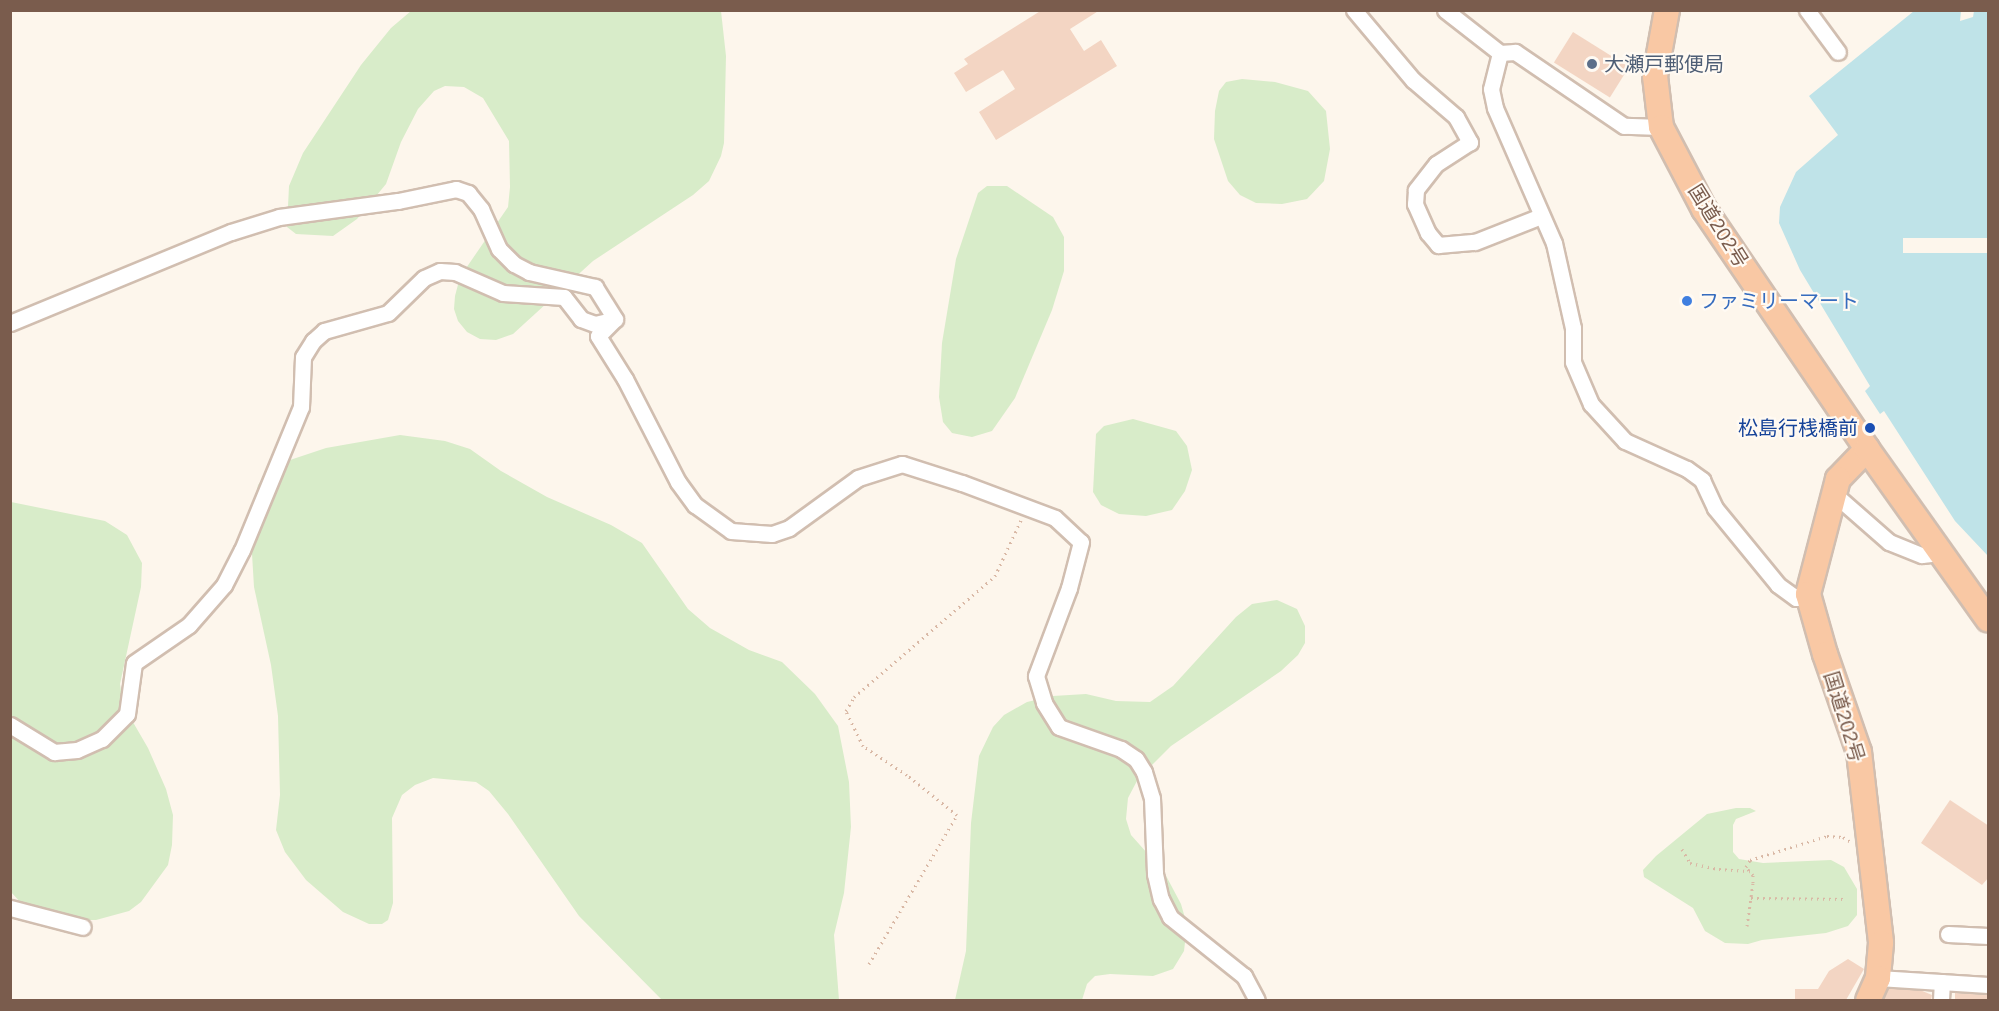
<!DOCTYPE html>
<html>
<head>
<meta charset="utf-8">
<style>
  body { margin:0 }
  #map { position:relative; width:1999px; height:1011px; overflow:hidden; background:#fdf6ec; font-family:Arial,"Noto Sans JP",sans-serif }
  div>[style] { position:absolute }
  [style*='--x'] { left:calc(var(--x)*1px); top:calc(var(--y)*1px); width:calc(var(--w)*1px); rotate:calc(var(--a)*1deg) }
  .green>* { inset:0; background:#d8ecc9 }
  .water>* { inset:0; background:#bfe3e8 }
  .pier>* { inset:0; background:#fdf6ec; transform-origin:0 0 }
  .building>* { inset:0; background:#f3d5c3; transform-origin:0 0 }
  .path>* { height:3px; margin-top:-1.5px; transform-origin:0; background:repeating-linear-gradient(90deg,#d9b8a5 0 1.5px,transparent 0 6px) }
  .roads { filter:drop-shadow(2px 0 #d1beb0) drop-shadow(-2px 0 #d1beb0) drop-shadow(0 2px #d1beb0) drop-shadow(0 -2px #d1beb0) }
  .minor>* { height:15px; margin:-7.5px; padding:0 7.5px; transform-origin:7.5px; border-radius:7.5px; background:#fff }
  .trunk>* { height:24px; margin:-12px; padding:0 12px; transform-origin:12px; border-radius:12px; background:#f9c8a4 }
  .dots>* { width:16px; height:16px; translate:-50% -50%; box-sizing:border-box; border:3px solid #fffaf3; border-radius:50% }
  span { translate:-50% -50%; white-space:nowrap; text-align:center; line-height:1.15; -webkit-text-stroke:4.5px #fffaf3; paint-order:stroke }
  .service-label { font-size:20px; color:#4e5e75 }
  .left { translate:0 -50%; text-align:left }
  .street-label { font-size:20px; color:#7a5c4d }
  .shop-label { font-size:20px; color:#366cbe }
  .transit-label { font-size:20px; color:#164399 }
  .right { translate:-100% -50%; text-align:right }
  .frame { position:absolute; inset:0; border:12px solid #7a5c4d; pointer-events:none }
</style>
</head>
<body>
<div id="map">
  <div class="green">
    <div style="clip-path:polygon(411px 11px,721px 11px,726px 56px,724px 143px,721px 156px,709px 181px,693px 195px,593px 261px,513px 334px,496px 340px,480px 339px,467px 332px,458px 321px,454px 309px,455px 296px,460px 277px,508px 207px,510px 187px,509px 141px,483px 98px,464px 87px,445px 86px,434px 91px,418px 109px,401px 142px,386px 184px,357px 219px,333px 236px,296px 234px,287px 227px,289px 186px,303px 153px,361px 65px,391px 28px)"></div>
    <div style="clip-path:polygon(1242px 79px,1275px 82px,1308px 91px,1326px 111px,1330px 149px,1324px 181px,1307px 199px,1282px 204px,1256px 203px,1240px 195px,1228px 181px,1214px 139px,1215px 111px,1219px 91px,1226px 82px)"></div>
    <div style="clip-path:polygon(987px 186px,1007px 186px,1053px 217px,1064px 237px,1064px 271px,1052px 310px,1015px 398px,992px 431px,972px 437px,952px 433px,943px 422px,939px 397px,942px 343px,956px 259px,978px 193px)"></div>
    <div style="clip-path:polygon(1133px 419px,1176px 431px,1187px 446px,1192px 470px,1185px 491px,1172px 510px,1146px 516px,1119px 514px,1101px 505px,1093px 492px,1096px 434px,1104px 426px)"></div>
    <div style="clip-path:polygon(400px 435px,445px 441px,470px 449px,501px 471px,547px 497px,611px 525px,642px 543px,688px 609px,710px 628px,749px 650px,782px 662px,815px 694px,838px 726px,849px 782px,851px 827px,844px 893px,834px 935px,839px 1000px,662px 1000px,579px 916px,508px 814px,489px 791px,476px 782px,433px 778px,415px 785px,402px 795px,392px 818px,393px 903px,388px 920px,382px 924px,369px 924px,343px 912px,306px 880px,285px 852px,276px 830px,280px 795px,278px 716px,271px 665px,254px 587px,250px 521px,258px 485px,272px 466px,326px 448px)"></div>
    <div style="clip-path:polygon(11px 502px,105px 521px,127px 535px,142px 563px,141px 587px,120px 684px,123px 705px,148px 748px,166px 789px,173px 815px,172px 845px,168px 865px,141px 902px,129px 911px,96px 920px,65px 920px,22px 904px,11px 892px)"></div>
    <div style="clip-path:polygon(1277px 600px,1297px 609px,1305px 626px,1305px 643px,1298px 655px,1281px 671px,1171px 746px,1138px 779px,1128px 798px,1126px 819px,1131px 835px,1164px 872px,1181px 904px,1187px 925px,1184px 951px,1173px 969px,1153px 976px,1110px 974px,1095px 976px,1087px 984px,1082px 1000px,955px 1000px,966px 951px,971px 823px,979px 756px,993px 727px,1004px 715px,1027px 702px,1053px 696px,1086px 694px,1116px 701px,1150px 702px,1173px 686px,1236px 617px,1252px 604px)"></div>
    <div style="clip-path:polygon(1736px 808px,1750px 808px,1756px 811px,1736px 819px,1733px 825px,1733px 852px,1739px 859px,1763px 863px,1831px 860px,1844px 867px,1857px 889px,1857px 915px,1848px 926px,1826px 933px,1762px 940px,1748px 944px,1725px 943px,1705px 931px,1693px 908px,1644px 877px,1643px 870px,1656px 856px,1707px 814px)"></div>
  </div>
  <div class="water">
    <div style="clip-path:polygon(1914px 11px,1961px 11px,1960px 21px,1973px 17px,1974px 11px,1988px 11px,1988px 556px,1955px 521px,1884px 411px,1880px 414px,1865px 391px,1870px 386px,1800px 270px,1779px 223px,1780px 207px,1796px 172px,1838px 135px,1809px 96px)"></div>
  </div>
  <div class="pier">
    <div style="left:1988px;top:238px;width:15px;height:85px;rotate:90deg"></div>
  </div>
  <div class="building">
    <div style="clip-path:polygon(1042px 10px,1100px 10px,1070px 29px,1084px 51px,1101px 40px,1117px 66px,996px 140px,979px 112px,1015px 89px,1003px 70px,966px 92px,954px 73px,968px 64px,964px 59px)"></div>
    <div style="left:1573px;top:32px;width:66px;height:36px;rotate:32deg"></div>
    <div style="clip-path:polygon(1950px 800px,1989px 826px,1989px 877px,1982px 885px,1921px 843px)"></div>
    <div style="clip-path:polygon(1848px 959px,1864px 969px,1846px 1000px,1795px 1000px,1795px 989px,1818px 989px,1829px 971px)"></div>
    <div style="clip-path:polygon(1889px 988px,1920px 990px,1932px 995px,1931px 1000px,1883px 1000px)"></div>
    <div style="clip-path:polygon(1955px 993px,1989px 995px,1989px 1000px,1955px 1000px)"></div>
  </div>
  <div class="path">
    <div style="--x:1682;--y:849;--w:16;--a:60"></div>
    <div style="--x:1690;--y:863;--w:30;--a:12"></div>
    <div style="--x:1719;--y:869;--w:31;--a:4"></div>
    <div style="--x:1751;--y:898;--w:96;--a:0.6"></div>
    <div style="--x:1747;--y:926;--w:43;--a:-82.1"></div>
    <div style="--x:1753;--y:883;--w:8;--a:-90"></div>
    <div style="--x:1753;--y:875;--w:11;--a:-131"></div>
    <div style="--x:1746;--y:867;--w:8;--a:-60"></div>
    <div style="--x:1750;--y:860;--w:81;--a:-17.3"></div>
    <div style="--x:1827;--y:836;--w:16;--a:4"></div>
    <div style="--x:1843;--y:837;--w:9;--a:32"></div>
    <div style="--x:869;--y:964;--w:173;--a:-59.4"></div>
    <div style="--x:957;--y:815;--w:64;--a:-141.3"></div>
    <div style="--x:907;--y:775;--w:53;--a:-146.6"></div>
    <div style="--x:863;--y:746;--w:39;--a:-116"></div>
    <div style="--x:846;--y:711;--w:16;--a:-60"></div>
    <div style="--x:854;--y:697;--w:186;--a:-40.6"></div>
    <div style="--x:995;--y:576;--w:62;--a:-65.1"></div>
  </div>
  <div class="roads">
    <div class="minor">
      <div style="--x:1354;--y:10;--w:92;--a:49.9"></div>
      <div style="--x:1413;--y:80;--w:57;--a:40.7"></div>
      <div style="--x:1456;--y:117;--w:29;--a:61"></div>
      <div style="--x:1470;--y:142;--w:40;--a:147.1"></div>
      <div style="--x:1436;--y:164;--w:33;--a:128"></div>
      <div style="--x:1416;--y:190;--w:14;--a:94"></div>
      <div style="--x:1415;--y:204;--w:32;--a:66"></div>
      <div style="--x:1428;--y:233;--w:16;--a:50"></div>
      <div style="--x:1438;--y:245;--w:37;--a:-5"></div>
      <div style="--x:1475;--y:242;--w:71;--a:-21.5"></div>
      <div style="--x:1445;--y:10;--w:70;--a:38"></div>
      <div style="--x:1807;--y:10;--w:52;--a:53.6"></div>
      <div style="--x:1661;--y:127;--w:37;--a:-178"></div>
      <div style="--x:1624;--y:126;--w:132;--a:-145.8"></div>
      <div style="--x:1515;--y:52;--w:15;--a:176"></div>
      <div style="--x:1500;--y:53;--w:37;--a:104"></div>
      <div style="--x:1491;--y:89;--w:19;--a:78"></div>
      <div style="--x:1495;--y:108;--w:147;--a:66.4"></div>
      <div style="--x:1554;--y:243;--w:87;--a:77.4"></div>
      <div style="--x:1573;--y:328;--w:34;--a:90"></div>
      <div style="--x:1573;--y:362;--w:46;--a:66.8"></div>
      <div style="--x:1591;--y:404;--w:50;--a:47.4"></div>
      <div style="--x:1625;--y:441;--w:68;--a:24.3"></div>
      <div style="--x:1687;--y:469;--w:19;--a:36"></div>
      <div style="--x:1702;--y:480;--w:31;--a:65"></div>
      <div style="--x:1715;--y:508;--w:99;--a:50.7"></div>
      <div style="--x:1778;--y:585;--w:22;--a:36"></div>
      <div style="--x:1796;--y:598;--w:13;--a:-18"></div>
      <div style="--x:615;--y:319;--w:24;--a:135"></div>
      <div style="--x:598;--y:336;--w:51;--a:57.9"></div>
      <div style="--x:625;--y:379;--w:116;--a:62.8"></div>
      <div style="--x:678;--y:482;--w:29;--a:54"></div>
      <div style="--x:695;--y:505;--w:44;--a:35.8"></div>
      <div style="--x:731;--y:531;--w:41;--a:4.2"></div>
      <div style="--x:772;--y:534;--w:18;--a:-19"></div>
      <div style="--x:789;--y:528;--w:85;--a:-35.9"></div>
      <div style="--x:858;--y:478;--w:46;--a:-17.7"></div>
      <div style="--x:902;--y:464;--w:63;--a:17.6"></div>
      <div style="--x:962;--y:483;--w:99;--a:20.6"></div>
      <div style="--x:1055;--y:518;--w:35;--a:43"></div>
      <div style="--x:1081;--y:542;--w:48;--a:104.6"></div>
      <div style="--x:1069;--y:588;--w:94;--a:110.6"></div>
      <div style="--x:1036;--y:676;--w:28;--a:73"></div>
      <div style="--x:1044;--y:703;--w:28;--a:58"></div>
      <div style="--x:1059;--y:727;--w:66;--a:19.5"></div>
      <div style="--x:1121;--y:749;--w:18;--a:34"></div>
      <div style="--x:1136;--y:759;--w:15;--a:58"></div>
      <div style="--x:1144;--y:772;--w:27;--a:73"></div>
      <div style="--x:1152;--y:798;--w:76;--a:87.7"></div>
      <div style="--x:1155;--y:874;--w:26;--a:77"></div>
      <div style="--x:1161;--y:899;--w:20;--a:63"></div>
      <div style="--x:1170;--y:917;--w:95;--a:38.6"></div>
      <div style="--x:1244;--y:976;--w:27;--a:62"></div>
      <div style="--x:10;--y:323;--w:239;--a:-22.4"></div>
      <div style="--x:231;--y:232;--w:50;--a:-17.4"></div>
      <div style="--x:279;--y:217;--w:120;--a:-7.7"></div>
      <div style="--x:398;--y:201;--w:59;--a:-11.7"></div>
      <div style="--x:456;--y:189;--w:13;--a:18"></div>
      <div style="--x:468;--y:193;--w:21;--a:51"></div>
      <div style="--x:481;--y:209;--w:44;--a:65.8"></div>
      <div style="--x:499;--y:249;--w:21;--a:45"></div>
      <div style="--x:514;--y:264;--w:17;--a:28"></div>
      <div style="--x:529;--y:272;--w:68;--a:12.8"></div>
      <div style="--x:595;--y:287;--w:38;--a:58"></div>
      <div style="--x:1833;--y:493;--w:74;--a:41.2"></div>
      <div style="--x:1889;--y:542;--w:35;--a:22"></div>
      <div style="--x:1922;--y:555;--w:20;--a:-6"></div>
      <div style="--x:10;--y:725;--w:52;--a:31.5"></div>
      <div style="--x:54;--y:752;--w:23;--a:-5"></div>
      <div style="--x:77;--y:750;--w:27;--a:-24"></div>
      <div style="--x:102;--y:739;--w:35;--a:-45"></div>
      <div style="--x:127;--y:714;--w:51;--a:-82.2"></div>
      <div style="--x:134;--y:663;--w:67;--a:-34.6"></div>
      <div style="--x:189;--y:625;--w:53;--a:-48.8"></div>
      <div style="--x:224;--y:585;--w:39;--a:-63"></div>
      <div style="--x:242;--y:550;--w:155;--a:-67.6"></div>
      <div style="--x:301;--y:407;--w:50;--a:-87.7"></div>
      <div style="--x:303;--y:357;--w:19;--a:-58"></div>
      <div style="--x:313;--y:341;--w:15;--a:-42"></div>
      <div style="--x:324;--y:331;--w:66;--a:-15.7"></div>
      <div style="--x:388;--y:313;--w:50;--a:-44.2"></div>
      <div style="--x:424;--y:278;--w:17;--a:-24"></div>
      <div style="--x:440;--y:271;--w:15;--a:4"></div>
      <div style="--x:455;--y:272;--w:52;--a:23.6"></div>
      <div style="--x:503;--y:293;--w:61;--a:3.8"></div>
      <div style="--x:564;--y:297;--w:28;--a:52"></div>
      <div style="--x:581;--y:319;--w:15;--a:20"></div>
      <div style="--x:595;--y:324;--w:17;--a:-13"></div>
      <div style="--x:10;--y:908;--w:75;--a:14.6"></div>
      <div style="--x:1948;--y:934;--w:40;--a:2.9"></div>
      <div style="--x:1878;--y:978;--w:110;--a:3.6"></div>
      <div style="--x:1941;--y:1000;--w:18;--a:-87"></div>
    </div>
    <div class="trunk">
      <div style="--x:1667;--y:10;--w:67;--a:100.3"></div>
      <div style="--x:1655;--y:76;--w:51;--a:83.3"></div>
      <div style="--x:1661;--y:127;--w:93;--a:62.3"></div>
      <div style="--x:1704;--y:209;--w:290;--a:55.8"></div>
      <div style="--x:1867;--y:449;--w:42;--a:134"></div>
      <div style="--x:1838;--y:479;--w:119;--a:104.6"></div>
      <div style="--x:1808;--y:594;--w:62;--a:74.2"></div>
      <div style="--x:1825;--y:654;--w:104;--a:70.9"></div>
      <div style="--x:1859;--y:752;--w:192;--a:83.4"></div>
      <div style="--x:1881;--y:943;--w:35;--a:95"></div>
      <div style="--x:1878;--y:978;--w:24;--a:114"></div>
      <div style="--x:1867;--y:449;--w:209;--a:54.6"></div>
    </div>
  </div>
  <div class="dots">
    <div style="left:1592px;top:64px;background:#5c6f8a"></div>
    <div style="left:1687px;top:301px;background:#3f7fe0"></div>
    <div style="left:1870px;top:428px;background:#1a4fb4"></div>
  </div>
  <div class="service-label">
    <span class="left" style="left:1604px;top:64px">大瀬戸郵便局</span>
  </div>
  <div class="street-label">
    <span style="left:1718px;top:226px;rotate:58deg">国道202号</span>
    <span style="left:1844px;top:717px;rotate:73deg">国道202号</span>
  </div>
  <div class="shop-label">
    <span class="left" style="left:1699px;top:301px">ファミリーマート</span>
  </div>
  <div class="transit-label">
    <span class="right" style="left:1858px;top:428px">松島行桟橋前</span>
  </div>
  <div class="frame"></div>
</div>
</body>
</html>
